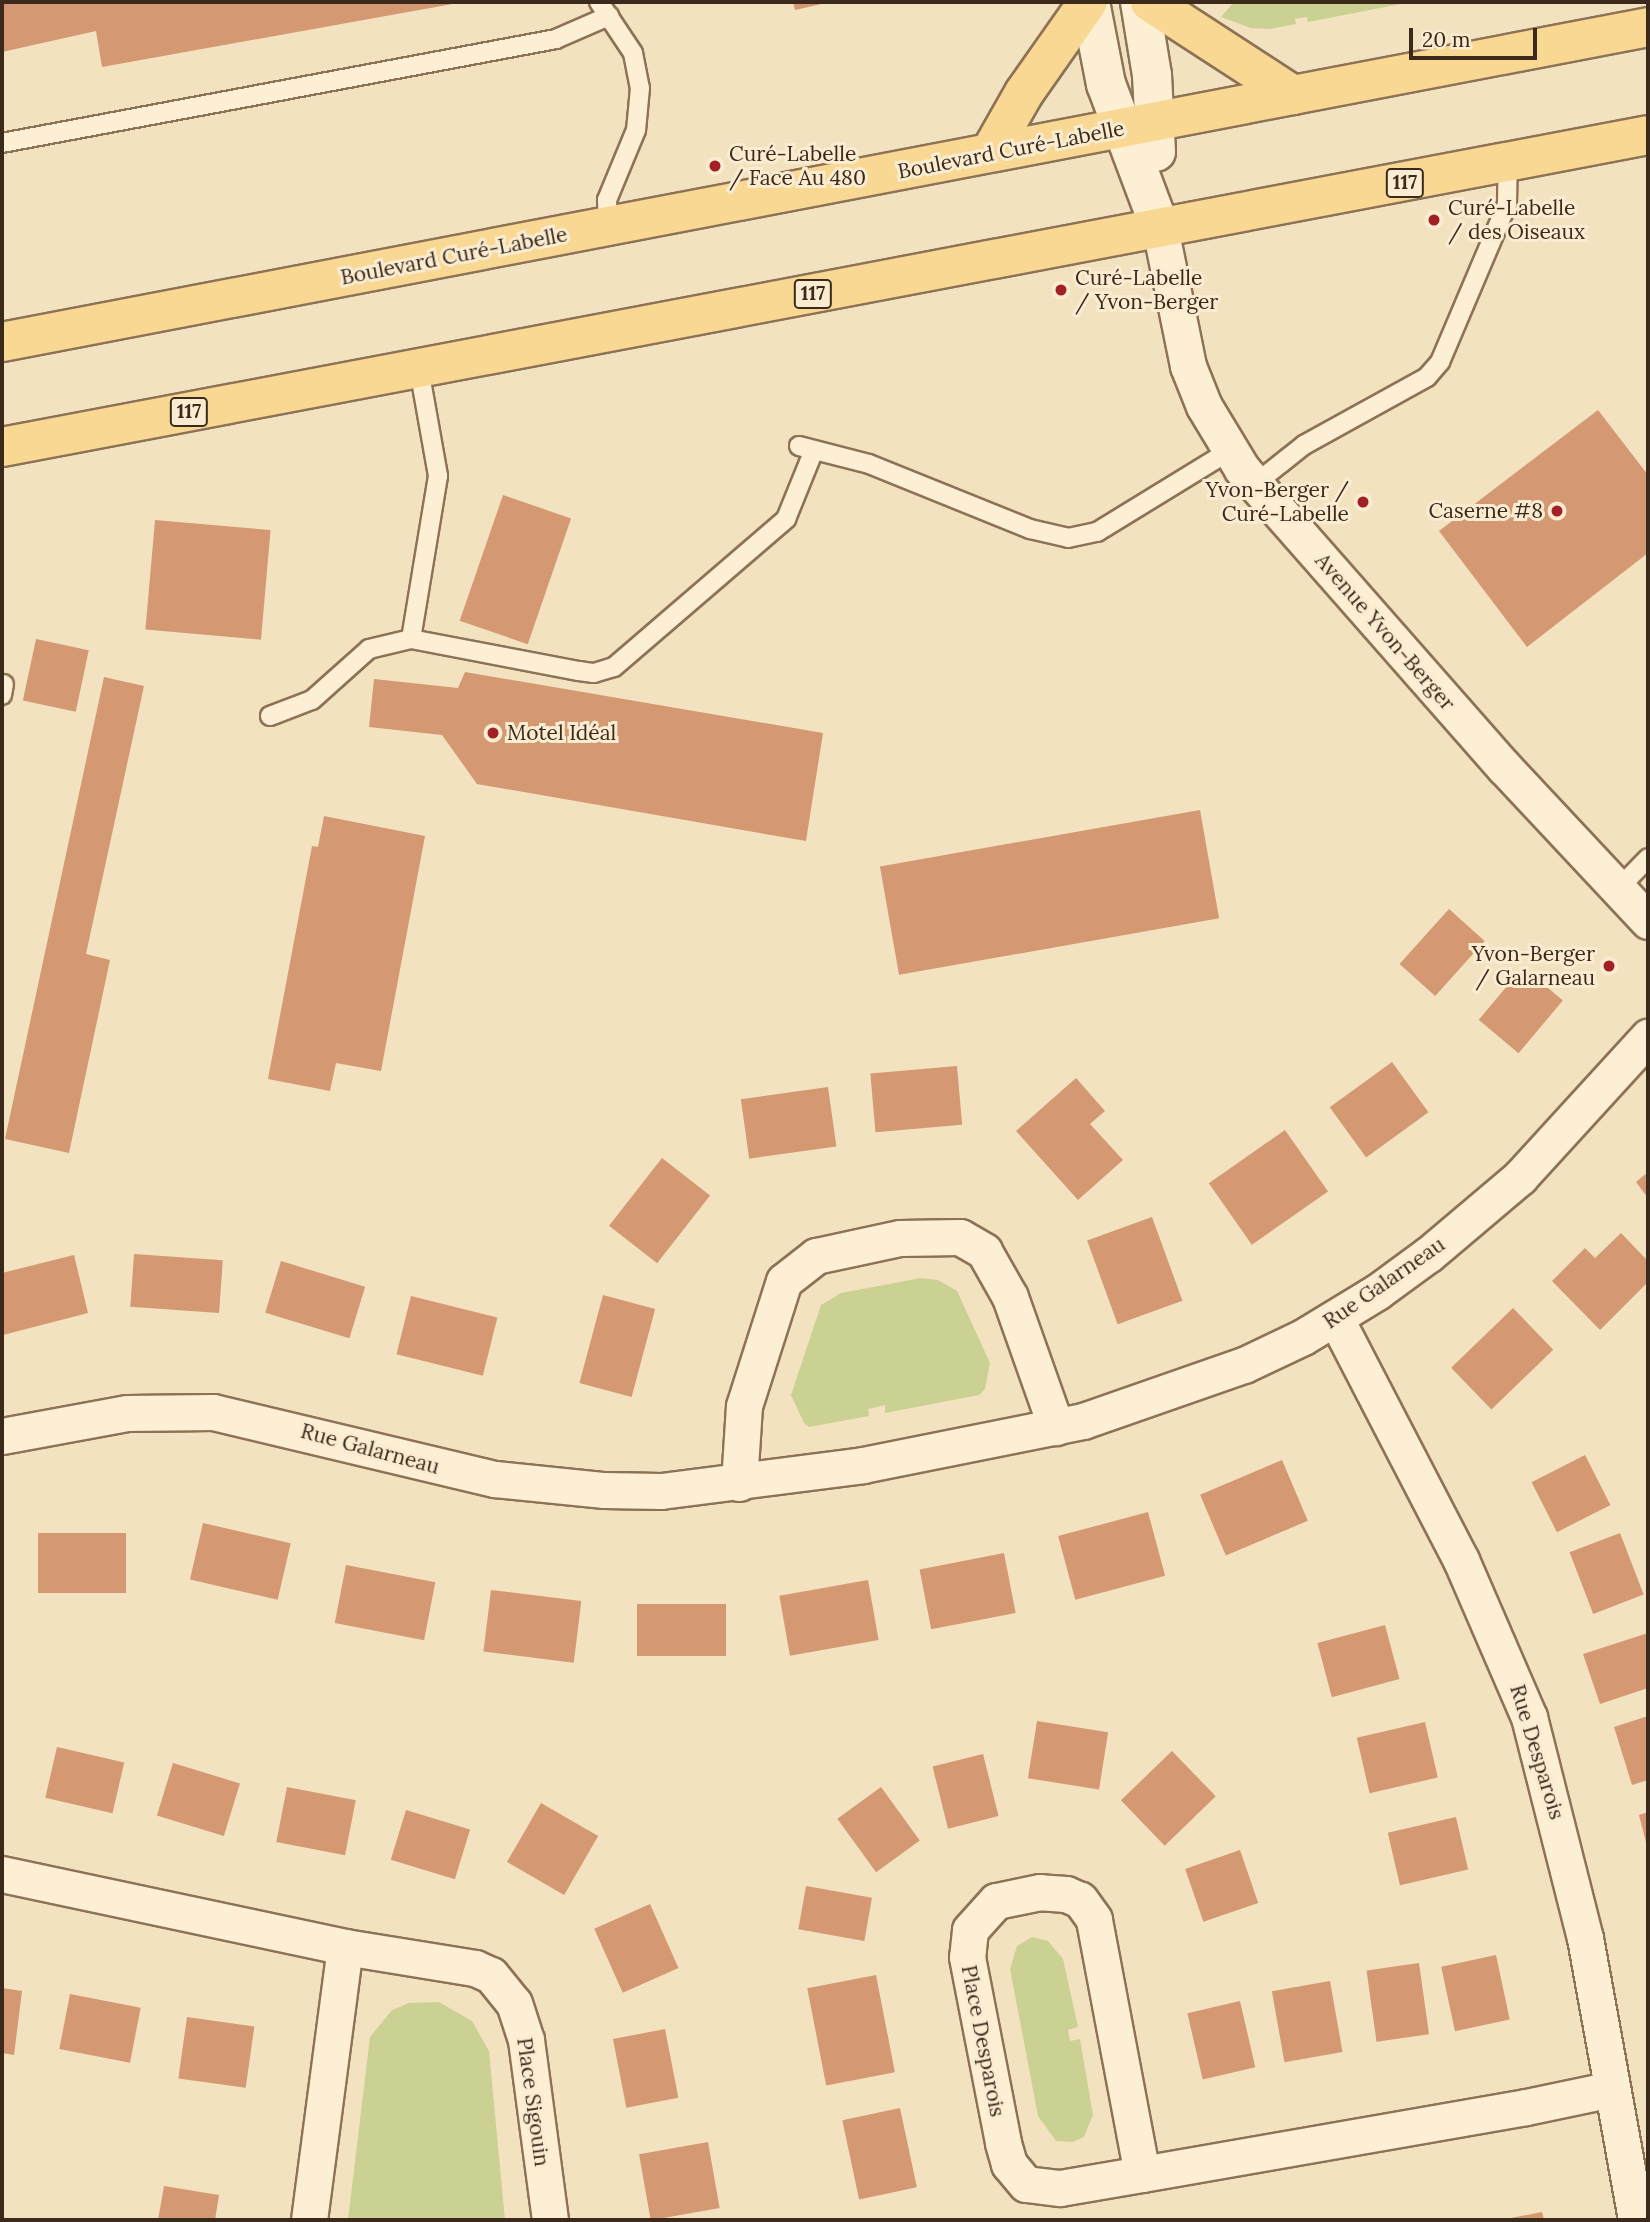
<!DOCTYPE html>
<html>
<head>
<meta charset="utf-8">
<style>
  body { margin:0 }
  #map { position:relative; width:1650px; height:2222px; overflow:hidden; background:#f2e2c0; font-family:Lora,serif }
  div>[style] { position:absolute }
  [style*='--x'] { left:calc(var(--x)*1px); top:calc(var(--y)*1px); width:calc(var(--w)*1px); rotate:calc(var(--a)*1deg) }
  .green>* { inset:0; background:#cbd193 }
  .building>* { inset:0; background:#d49972; transform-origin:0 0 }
  .roads { filter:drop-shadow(2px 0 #8d7256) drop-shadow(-2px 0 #8d7256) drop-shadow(0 2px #8d7256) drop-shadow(0 -2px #8d7256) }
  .lane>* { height:18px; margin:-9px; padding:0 9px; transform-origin:9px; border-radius:9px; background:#fcefd4 }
  .street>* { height:35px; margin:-17.5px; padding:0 17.5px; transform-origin:17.5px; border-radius:17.5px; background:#fcefd4 }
  .secondary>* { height:38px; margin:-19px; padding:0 19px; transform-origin:19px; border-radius:19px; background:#fcefd4 }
  .primary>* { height:38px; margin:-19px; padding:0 19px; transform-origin:19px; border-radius:19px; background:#f9d894 }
  .dots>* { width:19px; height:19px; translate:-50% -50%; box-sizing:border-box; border:4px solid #f9ecd1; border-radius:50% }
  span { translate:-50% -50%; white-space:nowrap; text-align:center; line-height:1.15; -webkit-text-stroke:6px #f9ecd1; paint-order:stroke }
  .shield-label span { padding:2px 5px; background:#f9ecd1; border:2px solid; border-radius:5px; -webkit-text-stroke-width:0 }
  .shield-label { font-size:19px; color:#3b2a1c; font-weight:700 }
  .street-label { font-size:21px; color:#3b2a1c }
  .poi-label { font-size:21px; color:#3b2a1c }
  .left { translate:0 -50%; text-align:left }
  .right { translate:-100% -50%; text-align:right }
  .frame { position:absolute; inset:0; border:4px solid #3b2a1c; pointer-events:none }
  .scale { position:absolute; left:1409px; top:28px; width:128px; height:32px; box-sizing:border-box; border:4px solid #3b2a1c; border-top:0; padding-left:9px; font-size:21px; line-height:24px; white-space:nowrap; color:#3b2a1c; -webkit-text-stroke:5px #f9ecd1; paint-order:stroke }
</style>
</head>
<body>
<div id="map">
  <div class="green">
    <div style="clip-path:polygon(1234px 2px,1411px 2px,1308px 22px,1307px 17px,1295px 19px,1296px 24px,1270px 29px,1251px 28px,1221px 17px)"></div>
    <div style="clip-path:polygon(921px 1278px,938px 1280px,957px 1291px,990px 1363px,985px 1389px,979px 1395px,885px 1413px,885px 1405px,868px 1409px,869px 1416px,809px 1427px,804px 1423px,791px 1395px,821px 1305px,841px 1293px)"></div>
    <div style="clip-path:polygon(1032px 1937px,1048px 1941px,1063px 1959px,1078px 2027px,1068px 2030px,1070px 2041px,1080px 2039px,1093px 2115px,1084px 2137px,1073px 2142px,1056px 2141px,1038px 2116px,1010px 1969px,1017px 1946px)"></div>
    <div style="clip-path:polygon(439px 2002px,472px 2021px,489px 2051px,505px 2220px,348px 2220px,370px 2037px,392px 2010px,409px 2003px)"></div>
  </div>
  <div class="building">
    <div style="clip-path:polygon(2px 2px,458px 2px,458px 3px,102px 67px,96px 31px,2px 52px)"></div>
    <div style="clip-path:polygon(793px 2px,826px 2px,826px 3px,795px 10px)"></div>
    <div style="clip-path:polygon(1598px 410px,1648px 475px,1648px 553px,1527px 647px,1439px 531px)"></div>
    <div style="left:503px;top:495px;width:72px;height:133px;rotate:19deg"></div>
    <div style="left:155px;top:520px;width:116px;height:110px;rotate:5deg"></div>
    <div style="left:36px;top:639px;width:54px;height:63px;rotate:12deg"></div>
    <div style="clip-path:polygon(465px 672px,823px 733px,806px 841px,477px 784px,442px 735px,369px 727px,374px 679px,458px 688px)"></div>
    <div style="clip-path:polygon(104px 677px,144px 686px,86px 954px,110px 960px,69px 1153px,5px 1139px)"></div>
    <div style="left:1200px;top:810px;width:110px;height:325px;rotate:80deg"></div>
    <div style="clip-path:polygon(324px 816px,425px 836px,381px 1071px,336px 1063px,330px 1091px,268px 1079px,312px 846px,318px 847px)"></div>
    <div style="left:1449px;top:909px;width:48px;height:74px;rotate:42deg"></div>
    <div style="left:1523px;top:967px;width:52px;height:69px;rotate:40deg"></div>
    <div style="left:1392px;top:1062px;width:62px;height:77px;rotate:54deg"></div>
    <div style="left:957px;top:1066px;width:59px;height:87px;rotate:85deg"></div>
    <div style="clip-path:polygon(1076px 1078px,1105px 1111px,1090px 1124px,1123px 1160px,1078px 1200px,1016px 1131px)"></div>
    <div style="left:828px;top:1087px;width:60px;height:88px;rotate:82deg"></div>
    <div style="left:1285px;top:1130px;width:75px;height:93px;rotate:55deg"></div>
    <div style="left:662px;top:1158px;width:61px;height:86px;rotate:38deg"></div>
    <div style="clip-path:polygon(1648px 1172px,1648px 1198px,1636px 1182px)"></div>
    <div style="left:1152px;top:1217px;width:89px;height:69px;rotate:70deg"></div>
    <div style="clip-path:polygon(1621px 1233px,1648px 1261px,1648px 1282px,1600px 1330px,1552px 1281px,1585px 1248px,1595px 1258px)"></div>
    <div style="left:134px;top:1254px;width:89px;height:53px;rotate:4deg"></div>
    <div style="clip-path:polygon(74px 1255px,88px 1313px,3px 1335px,2px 1273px)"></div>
    <div style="left:281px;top:1261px;width:88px;height:54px;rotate:17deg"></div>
    <div style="left:603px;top:1295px;width:54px;height:91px;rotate:15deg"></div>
    <div style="left:411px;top:1296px;width:89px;height:60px;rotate:14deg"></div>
    <div style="left:1513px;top:1308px;width:58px;height:86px;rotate:46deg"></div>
    <div style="left:1585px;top:1455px;width:56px;height:60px;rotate:63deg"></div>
    <div style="left:1282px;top:1460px;width:66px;height:89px;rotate:67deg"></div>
    <div style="left:1148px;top:1512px;width:66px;height:93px;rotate:75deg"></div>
    <div style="left:203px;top:1523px;width:90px;height:58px;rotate:13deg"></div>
    <div style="left:38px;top:1533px;width:88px;height:60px"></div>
    <div style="left:1620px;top:1533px;width:66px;height:54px;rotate:69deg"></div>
    <div style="left:1004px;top:1553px;width:61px;height:86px;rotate:79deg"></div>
    <div style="left:346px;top:1565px;width:91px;height:59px;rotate:11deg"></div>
    <div style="left:868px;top:1580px;width:61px;height:90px;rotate:80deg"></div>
    <div style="left:491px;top:1590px;width:91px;height:62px;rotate:7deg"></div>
    <div style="left:637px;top:1604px;width:89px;height:52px"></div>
    <div style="left:1385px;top:1625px;width:56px;height:70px;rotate:75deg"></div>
    <div style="clip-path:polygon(1648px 1633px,1648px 1688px,1600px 1704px,1583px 1654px)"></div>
    <div style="clip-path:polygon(1648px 1716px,1648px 1780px,1632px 1785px,1614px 1727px)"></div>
    <div style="left:1037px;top:1721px;width:72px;height:58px;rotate:9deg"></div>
    <div style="left:1425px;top:1722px;width:57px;height:70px;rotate:77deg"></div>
    <div style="left:57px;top:1747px;width:69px;height:52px;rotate:13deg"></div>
    <div style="left:1172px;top:1751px;width:63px;height:71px;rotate:46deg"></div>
    <div style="left:983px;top:1754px;width:64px;height:52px;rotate:76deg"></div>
    <div style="left:173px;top:1763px;width:70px;height:55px;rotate:17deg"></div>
    <div style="left:287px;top:1787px;width:70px;height:56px;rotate:11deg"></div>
    <div style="left:881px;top:1787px;width:66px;height:54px;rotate:54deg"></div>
    <div style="left:541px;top:1803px;width:66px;height:68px;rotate:30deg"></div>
    <div style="left:406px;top:1810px;width:67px;height:52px;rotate:17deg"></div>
    <div style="clip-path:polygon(1648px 1812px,1648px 1846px,1647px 1846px,1639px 1815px)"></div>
    <div style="left:1456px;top:1817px;width:54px;height:70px;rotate:77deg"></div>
    <div style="left:1240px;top:1850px;width:56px;height:58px;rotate:71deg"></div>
    <div style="left:806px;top:1886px;width:67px;height:44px;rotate:10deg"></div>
    <div style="left:650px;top:1904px;width:70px;height:61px;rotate:66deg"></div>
    <div style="left:1496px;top:1955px;width:66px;height:56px;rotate:78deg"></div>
    <div style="left:1419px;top:1963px;width:72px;height:53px;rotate:82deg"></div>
    <div style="left:876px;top:1975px;width:99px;height:70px;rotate:79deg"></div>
    <div style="left:1330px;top:1981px;width:72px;height:59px;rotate:80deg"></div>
    <div style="clip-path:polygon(2px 1988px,22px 1991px,14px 2055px,2px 2053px)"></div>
    <div style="left:70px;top:1994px;width:72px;height:56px;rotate:11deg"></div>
    <div style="left:1240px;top:2001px;width:68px;height:54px;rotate:77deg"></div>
    <div style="left:187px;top:2017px;width:68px;height:62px;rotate:8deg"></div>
    <div style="left:665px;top:2029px;width:70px;height:53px;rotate:79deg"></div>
    <div style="left:900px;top:2108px;width:81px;height:59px;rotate:78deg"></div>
    <div style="left:708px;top:2142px;width:67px;height:70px;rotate:80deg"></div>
    <div style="clip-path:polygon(164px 2186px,219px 2195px,215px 2220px,158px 2220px)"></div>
    <div style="clip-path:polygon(1542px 2212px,1544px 2220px,1506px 2220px,1506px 2219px)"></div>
  </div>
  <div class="roads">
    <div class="lane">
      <div style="--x:599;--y:2;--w:61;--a:56.3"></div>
      <div style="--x:633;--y:53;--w:36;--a:79"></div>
      <div style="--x:640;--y:88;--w:42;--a:95.4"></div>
      <div style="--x:636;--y:130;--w:76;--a:112.5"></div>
      <div style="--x:607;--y:200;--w:27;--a:88"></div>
      <div style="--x:2;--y:143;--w:564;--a:-10.63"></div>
      <div style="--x:556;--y:39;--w:58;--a:-23.5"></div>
      <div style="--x:419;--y:369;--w:109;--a:79.9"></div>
      <div style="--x:438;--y:476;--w:165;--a:99.4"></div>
      <div style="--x:411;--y:639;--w:171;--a:10.8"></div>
      <div style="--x:579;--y:671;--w:15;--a:8"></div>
      <div style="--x:594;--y:673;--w:21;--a:-17"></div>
      <div style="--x:614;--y:667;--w:227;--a:-40.7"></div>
      <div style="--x:786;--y:519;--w:74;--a:-67.9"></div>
      <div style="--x:799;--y:446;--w:72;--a:14.4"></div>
      <div style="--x:869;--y:464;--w:174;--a:22"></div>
      <div style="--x:1030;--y:529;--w:39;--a:13"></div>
      <div style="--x:1068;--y:538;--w:30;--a:-12"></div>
      <div style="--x:1097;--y:532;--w:155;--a:-31.5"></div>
      <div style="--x:1255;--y:484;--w:63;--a:-38.5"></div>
      <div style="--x:1304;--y:445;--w:141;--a:-28.9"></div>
      <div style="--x:1427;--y:377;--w:20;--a:-49"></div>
      <div style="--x:1440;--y:362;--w:172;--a:-67"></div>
      <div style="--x:1507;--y:204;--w:39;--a:-89"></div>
      <div style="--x:2;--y:695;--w:11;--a:-80"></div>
      <div style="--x:270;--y:716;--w:45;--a:-20.9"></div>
      <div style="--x:312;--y:700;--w:76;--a:-41.8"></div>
      <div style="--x:369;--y:649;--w:43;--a:-13.4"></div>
      <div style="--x:1618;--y:889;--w:43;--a:-45.9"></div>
    </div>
    <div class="street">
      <div style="--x:1160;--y:228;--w:141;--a:78.5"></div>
      <div style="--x:1188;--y:366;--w:43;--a:68.2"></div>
      <div style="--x:1204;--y:406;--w:74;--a:58.9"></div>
      <div style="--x:1242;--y:469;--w:397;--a:48.7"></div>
      <div style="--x:1504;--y:767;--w:211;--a:46.9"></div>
      <div style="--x:1336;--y:1319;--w:271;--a:62.6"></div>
      <div style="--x:1461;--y:1560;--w:171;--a:66.6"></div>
      <div style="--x:1529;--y:1717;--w:228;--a:75.8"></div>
      <div style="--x:1585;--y:1938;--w:287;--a:79.7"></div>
      <div style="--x:2;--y:1436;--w:127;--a:-10.4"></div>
      <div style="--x:127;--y:1413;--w:86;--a:-0.7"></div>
      <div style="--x:213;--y:1412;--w:290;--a:13.4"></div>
      <div style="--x:495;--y:1479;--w:110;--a:5.8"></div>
      <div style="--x:604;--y:1490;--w:57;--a:1"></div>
      <div style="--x:661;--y:1491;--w:204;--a:-7.3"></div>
      <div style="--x:863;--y:1465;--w:224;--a:-11.3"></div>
      <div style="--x:1083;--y:1421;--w:170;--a:-19.2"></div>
      <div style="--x:1244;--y:1365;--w:65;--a:-25.4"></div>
      <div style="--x:1303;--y:1337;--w:87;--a:-31.3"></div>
      <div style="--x:1377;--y:1292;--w:64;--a:-36.2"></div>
      <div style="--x:1429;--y:1254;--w:119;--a:-40.2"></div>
      <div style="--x:1520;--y:1177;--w:190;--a:-47.6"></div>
      <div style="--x:739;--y:1483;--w:77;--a:-86.3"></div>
      <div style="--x:744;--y:1406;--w:131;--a:-72.3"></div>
      <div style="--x:784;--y:1281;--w:41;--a:-38"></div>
      <div style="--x:816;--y:1256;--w:86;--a:-12.1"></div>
      <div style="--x:900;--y:1238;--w:60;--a:-1"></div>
      <div style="--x:960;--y:1237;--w:28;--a:30"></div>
      <div style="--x:984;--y:1251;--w:53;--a:60.5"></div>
      <div style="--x:1010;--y:1297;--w:138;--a:70.5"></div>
      <div style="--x:2;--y:1874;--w:351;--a:12"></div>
      <div style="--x:345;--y:1947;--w:132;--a:9.2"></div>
      <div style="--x:475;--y:1968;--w:17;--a:24"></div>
      <div style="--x:491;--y:1975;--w:36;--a:51"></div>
      <div style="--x:514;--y:2003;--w:39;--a:72"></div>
      <div style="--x:526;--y:2040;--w:182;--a:82.4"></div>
      <div style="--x:1142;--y:2174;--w:259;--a:-100.7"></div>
      <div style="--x:1094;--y:1919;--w:24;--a:-126"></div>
      <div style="--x:1080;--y:1900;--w:15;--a:-157"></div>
      <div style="--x:1066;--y:1894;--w:26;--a:-176"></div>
      <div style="--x:1040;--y:1892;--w:45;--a:168.4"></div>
      <div style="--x:996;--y:1901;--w:39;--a:132"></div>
      <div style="--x:970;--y:1930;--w:27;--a:96"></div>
      <div style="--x:967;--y:1957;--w:189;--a:79"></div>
      <div style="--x:1003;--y:2143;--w:22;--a:74"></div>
      <div style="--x:1009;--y:2164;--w:26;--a:50"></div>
      <div style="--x:1026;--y:2184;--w:34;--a:7"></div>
      <div style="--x:1060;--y:2188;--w:83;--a:-9.7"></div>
      <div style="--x:1142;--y:2174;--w:390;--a:-9.9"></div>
      <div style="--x:1526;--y:2107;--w:88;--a:-11.8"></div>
      <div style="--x:309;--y:2220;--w:275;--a:-82.5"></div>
    </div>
    <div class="secondary">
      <div style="--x:1090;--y:2;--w:84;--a:79"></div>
      <div style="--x:1106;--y:84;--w:154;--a:69.4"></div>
      <div style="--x:1140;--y:2;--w:74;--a:80.7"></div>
      <div style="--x:1152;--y:75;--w:77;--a:87"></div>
    </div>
    <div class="primary">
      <div style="--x:1150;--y:2;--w:171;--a:33"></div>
      <div style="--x:991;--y:151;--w:67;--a:-60.4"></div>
      <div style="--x:1024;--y:93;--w:111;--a:-54.9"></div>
      <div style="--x:2;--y:342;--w:1676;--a:-10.83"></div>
      <div style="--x:2;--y:447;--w:1675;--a:-10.73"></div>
    </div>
  </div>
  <div class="dots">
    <div style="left:715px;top:166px;background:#a12124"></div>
    <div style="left:1434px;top:220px;background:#a12124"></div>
    <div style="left:1061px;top:290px;background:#a12124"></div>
    <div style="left:1363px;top:502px;background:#a12124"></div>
    <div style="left:1557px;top:511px;background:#a12124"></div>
    <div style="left:493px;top:733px;background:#a12124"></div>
    <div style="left:1609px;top:966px;background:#a12124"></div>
  </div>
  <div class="shield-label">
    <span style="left:1405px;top:183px">117</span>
    <span style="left:813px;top:294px">117</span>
    <span style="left:189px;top:412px">117</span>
  </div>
  <div class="street-label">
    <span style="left:1011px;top:150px;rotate:-11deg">Boulevard Curé-Labelle</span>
    <span style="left:454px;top:256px;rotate:-11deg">Boulevard Curé-Labelle</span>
    <span style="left:1385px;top:632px;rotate:49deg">Avenue Yvon-Berger</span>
    <span style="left:1384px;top:1283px;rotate:-35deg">Rue Galarneau</span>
    <span style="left:370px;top:1449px;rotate:15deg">Rue Galarneau</span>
    <span style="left:1537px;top:1752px;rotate:73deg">Rue Desparois</span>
    <span style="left:983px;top:2041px;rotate:79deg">Place Desparois</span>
    <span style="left:533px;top:2102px;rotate:82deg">Place Sigouin</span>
  </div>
  <div class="poi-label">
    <span class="left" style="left:729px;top:166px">Curé-Labelle<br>/ Face Au 480</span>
    <span class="left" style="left:1448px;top:220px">Curé-Labelle<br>/ des Oiseaux</span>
    <span class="left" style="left:1075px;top:290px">Curé-Labelle<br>/ Yvon-Berger</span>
    <span class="right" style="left:1349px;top:502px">Yvon-Berger /<br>Curé-Labelle</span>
    <span class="right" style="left:1543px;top:511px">Caserne #8</span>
    <span class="left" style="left:507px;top:733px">Motel Idéal</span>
    <span class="right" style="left:1595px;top:966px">Yvon-Berger<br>/ Galarneau</span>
  </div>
  <div class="frame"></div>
  <div class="scale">20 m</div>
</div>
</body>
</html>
